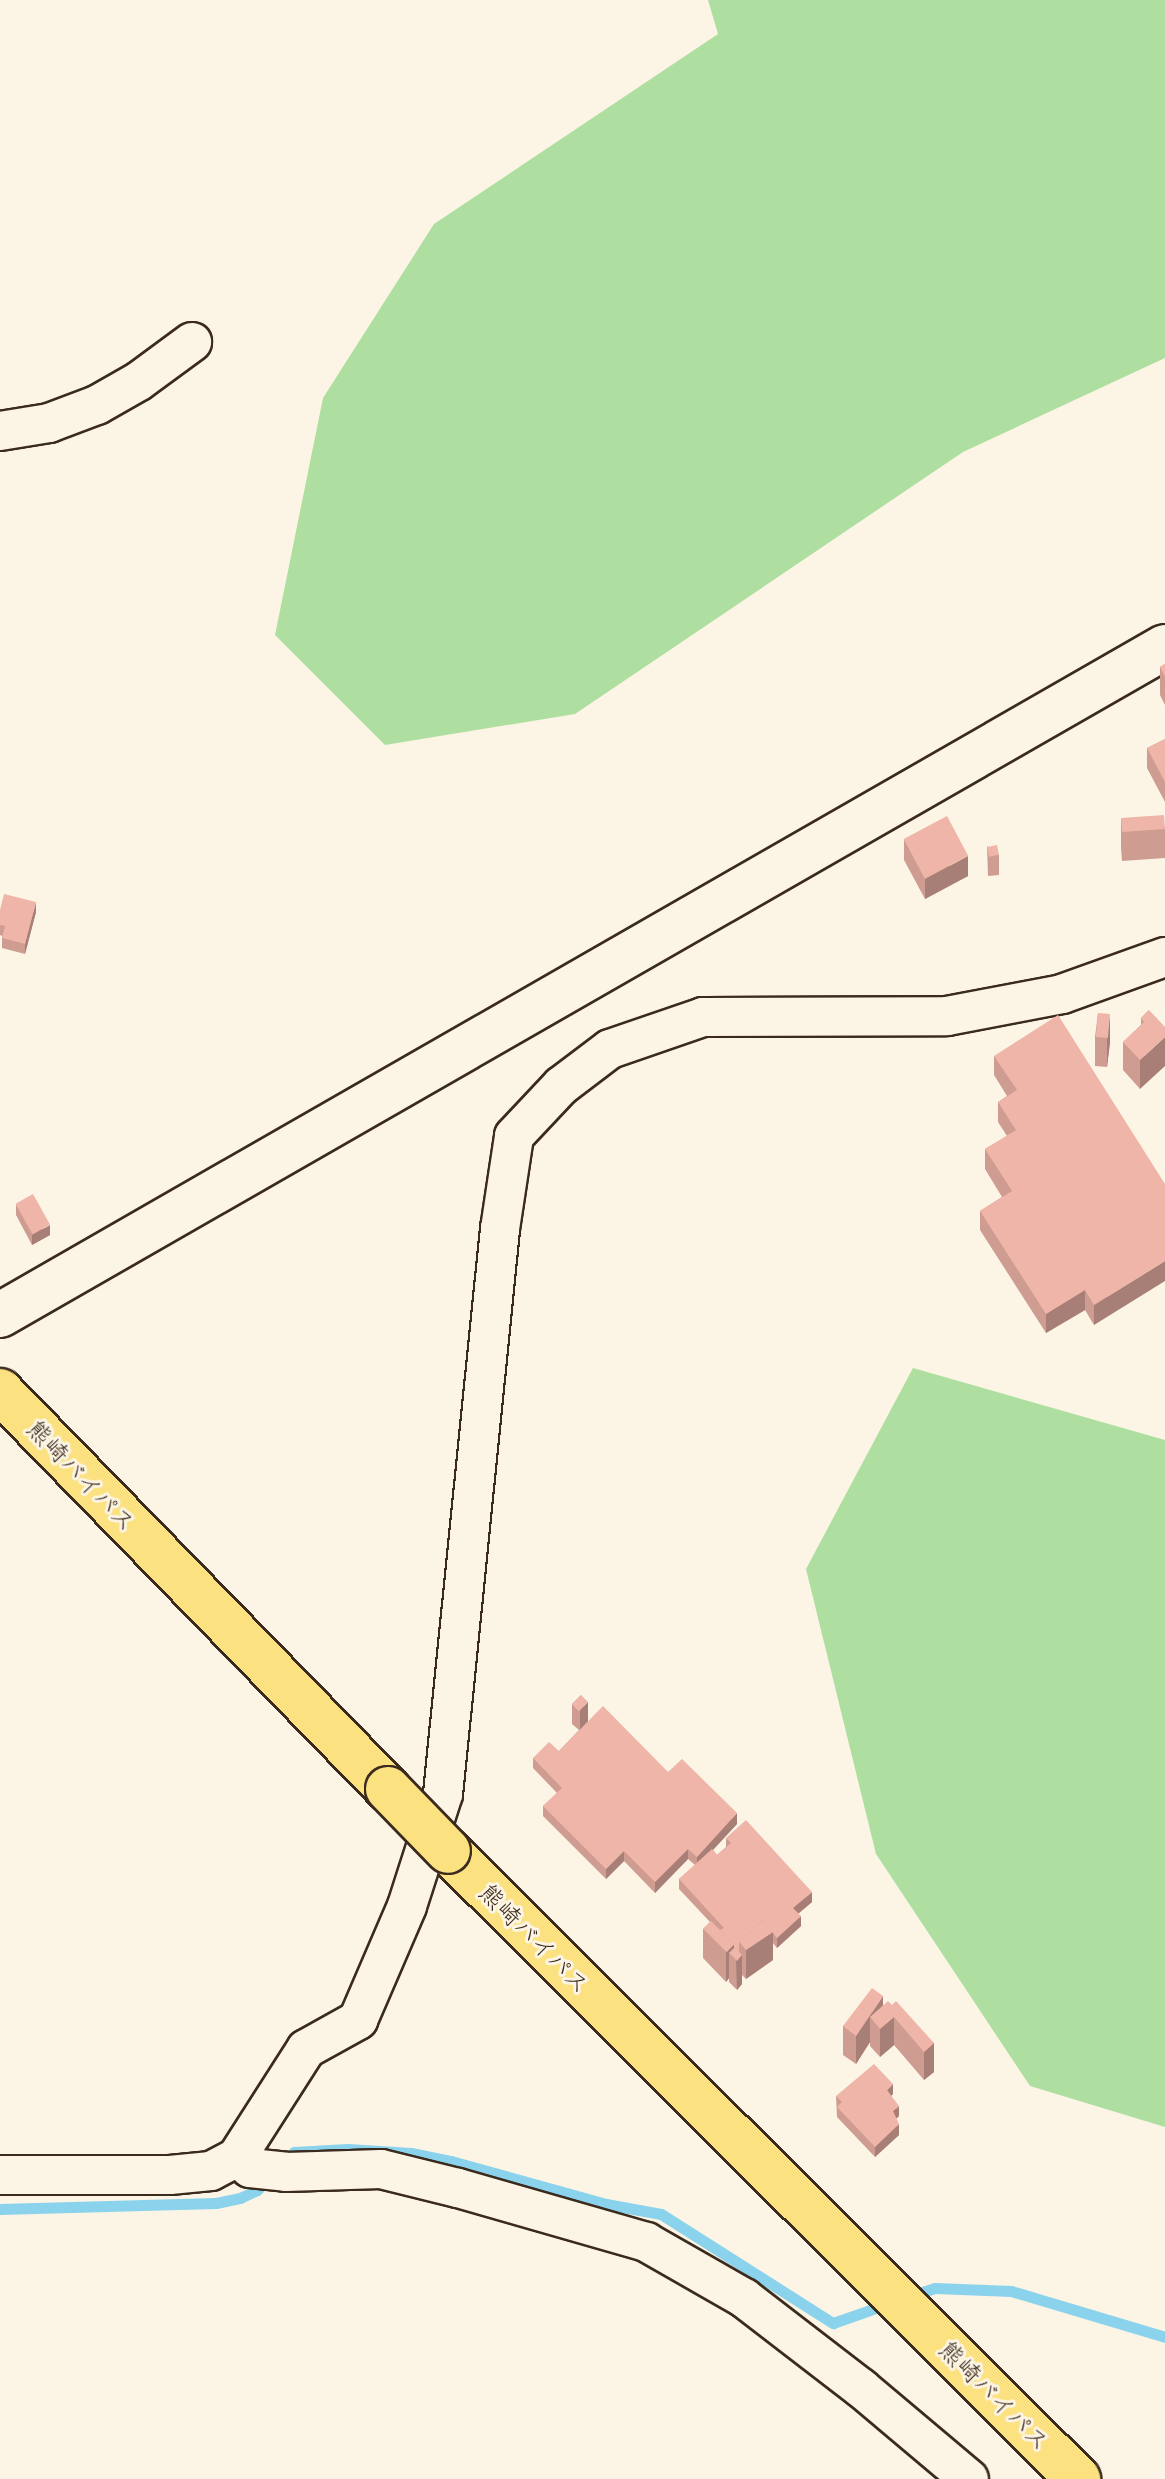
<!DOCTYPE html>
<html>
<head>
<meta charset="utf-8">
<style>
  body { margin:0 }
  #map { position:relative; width:1165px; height:2479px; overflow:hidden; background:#fcf5e5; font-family:Mali,"Klee One",sans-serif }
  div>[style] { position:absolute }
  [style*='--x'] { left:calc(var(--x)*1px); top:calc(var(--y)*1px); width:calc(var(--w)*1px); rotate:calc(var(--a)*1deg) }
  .green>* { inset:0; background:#aedfa0 }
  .stream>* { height:11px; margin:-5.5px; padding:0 5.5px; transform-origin:5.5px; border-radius:5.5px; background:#8bd3ec }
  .roads { filter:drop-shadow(2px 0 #3b2a1e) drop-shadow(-2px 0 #3b2a1e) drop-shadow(0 2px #3b2a1e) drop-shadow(0 -2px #3b2a1e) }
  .street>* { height:38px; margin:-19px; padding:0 19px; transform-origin:19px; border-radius:19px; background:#fcf5e5 }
  .secondary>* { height:44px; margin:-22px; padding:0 22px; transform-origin:22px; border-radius:22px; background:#fcf5e5 }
  .highway>* { height:44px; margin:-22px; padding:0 22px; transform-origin:22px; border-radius:22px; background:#fbe180 }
  .bridges { filter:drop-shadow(2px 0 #3b2a1e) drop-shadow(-2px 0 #3b2a1e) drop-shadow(0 2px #3b2a1e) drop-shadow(0 -2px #3b2a1e) }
  .highway-bridge>* { height:44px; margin:-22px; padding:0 22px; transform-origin:22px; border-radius:22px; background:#fbe180 }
  .wall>* { inset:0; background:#ce9c90 }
  .shaded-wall>* { inset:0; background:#a77f76 }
  .building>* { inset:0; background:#efb5a8; transform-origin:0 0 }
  span { translate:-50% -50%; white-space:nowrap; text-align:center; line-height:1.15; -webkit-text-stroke:6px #fcf5e5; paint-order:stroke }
  .street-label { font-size:24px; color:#3b2a1e }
</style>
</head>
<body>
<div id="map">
  <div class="green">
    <div style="clip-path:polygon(708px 0,1165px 0,1165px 358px,963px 452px,575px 714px,385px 745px,275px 635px,323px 398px,434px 224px,718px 34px)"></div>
    <div style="clip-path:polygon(913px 1368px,1165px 1440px,1165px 2127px,1030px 2086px,876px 1854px,806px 1569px)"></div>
  </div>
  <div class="stream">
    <div style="--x:283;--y:2163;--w:16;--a:-45"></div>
    <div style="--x:294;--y:2152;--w:54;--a:-3.2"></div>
    <div style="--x:348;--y:2149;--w:63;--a:3.6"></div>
    <div style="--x:411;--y:2153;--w:41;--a:11.3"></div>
    <div style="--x:451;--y:2161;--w:161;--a:15.5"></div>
    <div style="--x:606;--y:2204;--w:56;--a:10.3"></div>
    <div style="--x:661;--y:2214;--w:204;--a:32.4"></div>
    <div style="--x:833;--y:2323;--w:60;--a:-19.3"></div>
    <div style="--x:0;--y:2209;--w:216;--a:-1.6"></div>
    <div style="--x:216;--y:2203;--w:25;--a:-12"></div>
    <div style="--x:240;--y:2198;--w:19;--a:-25"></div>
    <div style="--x:257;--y:2190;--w:16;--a:-45"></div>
    <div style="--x:910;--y:2296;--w:26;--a:-18"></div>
    <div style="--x:935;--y:2288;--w:76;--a:2.3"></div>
    <div style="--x:1011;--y:2291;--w:161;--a:16.6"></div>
  </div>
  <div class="roads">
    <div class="street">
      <div style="--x:0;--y:431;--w:50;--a:-9.3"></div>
      <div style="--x:49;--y:423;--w:51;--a:-20.6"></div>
      <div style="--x:97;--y:405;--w:48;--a:-29.7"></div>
      <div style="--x:139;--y:381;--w:66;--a:-36.3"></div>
      <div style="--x:237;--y:2157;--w:128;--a:-57.4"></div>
      <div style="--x:306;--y:2049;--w:60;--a:-29.1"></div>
      <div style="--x:358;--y:2020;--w:124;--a:-66.7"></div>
      <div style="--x:407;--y:1906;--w:118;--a:-72.2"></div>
      <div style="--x:443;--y:1794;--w:568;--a:-84.24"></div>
      <div style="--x:500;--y:1229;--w:94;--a:-81.4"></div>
      <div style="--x:514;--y:1136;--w:69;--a:-46.8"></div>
      <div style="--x:561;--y:1086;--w:61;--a:-37.1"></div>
      <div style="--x:610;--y:1049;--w:98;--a:-19"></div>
      <div style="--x:703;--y:1017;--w:244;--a:-0.2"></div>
      <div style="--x:947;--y:1016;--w:117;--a:-10.8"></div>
      <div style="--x:1062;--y:994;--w:109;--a:-19.8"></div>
      <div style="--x:0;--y:2175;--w:170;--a:0"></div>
      <div style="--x:170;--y:2175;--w:41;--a:-5.6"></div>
      <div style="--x:211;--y:2171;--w:30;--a:-28"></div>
      <div style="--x:237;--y:2157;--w:17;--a:40"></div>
      <div style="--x:250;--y:2168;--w:36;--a:6"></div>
      <div style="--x:286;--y:2172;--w:95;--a:-1.8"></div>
      <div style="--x:381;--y:2169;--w:79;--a:13.9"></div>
      <div style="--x:458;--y:2188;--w:196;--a:16"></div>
      <div style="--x:646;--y:2242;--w:113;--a:29.7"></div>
      <div style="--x:744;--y:2298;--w:148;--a:37.6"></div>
      <div style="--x:861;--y:2388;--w:141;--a:40.1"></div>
    </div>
    <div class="secondary">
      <div style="--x:0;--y:1315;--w:1343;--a:-29.83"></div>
    </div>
    <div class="highway">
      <div style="--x:0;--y:1391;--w:556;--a:45.73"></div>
      <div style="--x:448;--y:1851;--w:890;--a:44.91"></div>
    </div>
  </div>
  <div class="bridges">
    <div class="highway-bridge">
      <div style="--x:388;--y:1789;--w:86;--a:45.9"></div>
    </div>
  </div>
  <div class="wall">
    <div style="clip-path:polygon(1165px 664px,1165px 705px,1160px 695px,1160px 667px)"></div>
    <div style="clip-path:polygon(1165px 732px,1165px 802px,1147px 768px,1147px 748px,1165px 739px)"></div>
    <div style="clip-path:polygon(1121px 819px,1165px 826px,1165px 858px,1122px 861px,1121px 848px)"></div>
    <div style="clip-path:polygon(904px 840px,968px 876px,925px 899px,904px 860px)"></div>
    <div style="clip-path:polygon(987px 846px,999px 855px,999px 875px,988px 876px)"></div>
    <div style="clip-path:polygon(0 910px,36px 912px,25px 954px,2px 948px,2px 936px,0 935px)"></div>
    <div style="clip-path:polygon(1149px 1010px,1140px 1089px,1123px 1070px,1123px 1042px,1141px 1025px,1141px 1018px)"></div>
    <div style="clip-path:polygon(1098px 1013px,1110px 1042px,1107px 1067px,1095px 1066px,1095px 1037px)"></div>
    <div style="clip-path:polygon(994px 1056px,1165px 1184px,1094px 1325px,1085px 1310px,1046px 1333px,980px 1230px,980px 1211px,1002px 1197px,985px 1169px,985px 1149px,1007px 1136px,998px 1122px,998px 1102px,1007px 1096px,994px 1075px)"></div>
    <div style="clip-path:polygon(16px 1205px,50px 1235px,32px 1245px,16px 1215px)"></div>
    <div style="clip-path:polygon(581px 1695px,588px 1721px,668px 1772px,737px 1824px,713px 1850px,717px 1855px,726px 1847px,726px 1838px,812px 1902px,798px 1914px,801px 1926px,777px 1948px,773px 1943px,773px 1960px,746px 1979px,742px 1975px,742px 1984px,737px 1990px,729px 1982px,729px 1978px,726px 1982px,703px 1958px,703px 1929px,710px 1922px,679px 1889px,679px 1879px,695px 1865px,688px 1859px,655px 1893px,624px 1861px,606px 1879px,543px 1816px,543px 1806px,557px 1793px,533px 1768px,533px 1758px,559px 1751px,579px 1730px,572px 1724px,572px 1704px)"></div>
    <div style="clip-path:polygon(883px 2007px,934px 2043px,934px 2072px,924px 2080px,894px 2045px,880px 2057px,870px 2046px,870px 2042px,856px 2064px,843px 2055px,843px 2026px)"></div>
    <div style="clip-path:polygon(893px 2094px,891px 2096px,899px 2116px,896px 2119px,899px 2135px,875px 2157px,837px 2117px,836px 2096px)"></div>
  </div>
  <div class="shaded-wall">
    <div style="clip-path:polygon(968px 856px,968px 876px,925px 899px,925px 879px)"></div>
    <div style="clip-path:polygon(36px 902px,36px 912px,25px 954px,25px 944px)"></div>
    <div style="clip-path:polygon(1110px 1014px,1110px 1042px,1107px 1067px,1107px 1038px)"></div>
    <div style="clip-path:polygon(1165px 1037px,1165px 1066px,1140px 1089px,1140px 1060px)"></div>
    <div style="clip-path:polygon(50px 1225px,50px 1235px,32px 1245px,32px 1235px)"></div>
    <div style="clip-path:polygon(1165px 1261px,1165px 1281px,1094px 1325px,1094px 1305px)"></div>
    <div style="clip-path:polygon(1085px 1290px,1085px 1310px,1046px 1333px,1046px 1314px)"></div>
    <div style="clip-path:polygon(588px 1702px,588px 1721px,580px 1730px,580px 1710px)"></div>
    <div style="clip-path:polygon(737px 1813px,737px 1824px,697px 1867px,697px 1857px)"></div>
    <div style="clip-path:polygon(688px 1849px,688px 1859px,655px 1893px,655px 1882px)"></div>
    <div style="clip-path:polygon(624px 1851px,624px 1861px,606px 1879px,606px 1869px)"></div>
    <div style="clip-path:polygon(812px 1892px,812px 1902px,793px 1918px,793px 1908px)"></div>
    <div style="clip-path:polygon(801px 1916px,801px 1926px,777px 1948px,777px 1938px)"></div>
    <div style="clip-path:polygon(773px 1932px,773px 1960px,746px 1979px,746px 1950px)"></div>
    <div style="clip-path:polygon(734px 1944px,734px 1958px,729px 1953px,729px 1978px,726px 1982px,726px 1953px)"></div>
    <div style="clip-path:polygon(742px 1955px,742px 1984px,737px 1990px,736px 1960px)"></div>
    <div style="clip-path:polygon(883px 1996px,883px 2024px,870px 2017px,870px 2042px,856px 2064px,856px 2036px)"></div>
    <div style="clip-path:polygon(894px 2017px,894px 2045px,880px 2057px,880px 2029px)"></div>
    <div style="clip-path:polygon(934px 2043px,934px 2072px,924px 2080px,924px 2052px)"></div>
    <div style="clip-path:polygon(893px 2084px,893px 2094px,887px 2100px,887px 2090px)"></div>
    <div style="clip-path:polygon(899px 2106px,899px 2116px,893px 2121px,893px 2111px)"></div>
    <div style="clip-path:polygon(899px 2124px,899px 2135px,875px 2157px,875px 2147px)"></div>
  </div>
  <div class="building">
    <div style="clip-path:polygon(1165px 664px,1165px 677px,1160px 667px)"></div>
    <div style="clip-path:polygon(1165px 739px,1165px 782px,1147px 748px)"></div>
    <div style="left:1164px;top:815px;width:14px;height:43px;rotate:86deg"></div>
    <div style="left:947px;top:816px;width:45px;height:49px;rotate:62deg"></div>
    <div style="left:997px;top:845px;width:10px;height:10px;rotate:79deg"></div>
    <div style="clip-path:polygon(4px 894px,36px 902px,25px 944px,2px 938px,5px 926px,0 925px,0 910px)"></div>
    <div style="clip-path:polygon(1149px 1010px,1165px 1027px,1165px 1037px,1140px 1060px,1123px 1042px,1144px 1022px,1141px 1018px)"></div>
    <div style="left:1098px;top:1013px;width:12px;height:24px;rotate:5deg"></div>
    <div style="clip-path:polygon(1058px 1015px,1165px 1184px,1165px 1261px,1094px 1305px,1085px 1290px,1046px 1314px,980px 1211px,1012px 1191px,985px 1149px,1016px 1130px,998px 1102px,1017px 1090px,994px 1056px)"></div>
    <div style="left:33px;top:1194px;width:35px;height:20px;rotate:61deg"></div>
    <div style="left:581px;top:1695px;width:10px;height:13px;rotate:45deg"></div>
    <div style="clip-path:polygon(603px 1706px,668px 1772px,682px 1759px,737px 1813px,697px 1857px,688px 1849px,655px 1882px,624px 1851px,606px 1869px,543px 1806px,562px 1788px,533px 1758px,549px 1742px,559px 1751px)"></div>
    <div style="clip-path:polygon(746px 1820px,812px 1892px,793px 1908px,801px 1916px,777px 1938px,763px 1920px,739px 1942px,739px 1952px,734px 1948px,734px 1944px,720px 1930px,724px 1928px,679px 1879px,712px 1849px,717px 1855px,731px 1843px,726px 1838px)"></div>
    <div style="clip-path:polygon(763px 1920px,773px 1932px,746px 1950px,739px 1942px)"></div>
    <div style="left:711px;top:1921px;width:33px;height:11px;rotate:45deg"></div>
    <div style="clip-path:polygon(735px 1947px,742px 1955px,737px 1961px,729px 1953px)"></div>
    <div style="clip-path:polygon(872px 1988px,883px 1996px,856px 2036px,843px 2026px)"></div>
    <div style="clip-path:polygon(888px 2001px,892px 2005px,896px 2001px,934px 2043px,924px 2052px,894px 2017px,880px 2029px,870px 2017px)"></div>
    <div style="clip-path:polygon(874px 2064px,893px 2084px,887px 2090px,899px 2106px,893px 2111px,899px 2124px,875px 2147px,837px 2107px,842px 2102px,836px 2096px)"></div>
  </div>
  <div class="street-label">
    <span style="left:82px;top:1475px;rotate:46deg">熊崎バイパス</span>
    <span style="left:535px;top:1938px;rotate:45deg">熊崎バイパス</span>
    <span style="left:995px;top:2395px;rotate:45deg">熊崎バイパス</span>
  </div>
</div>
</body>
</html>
